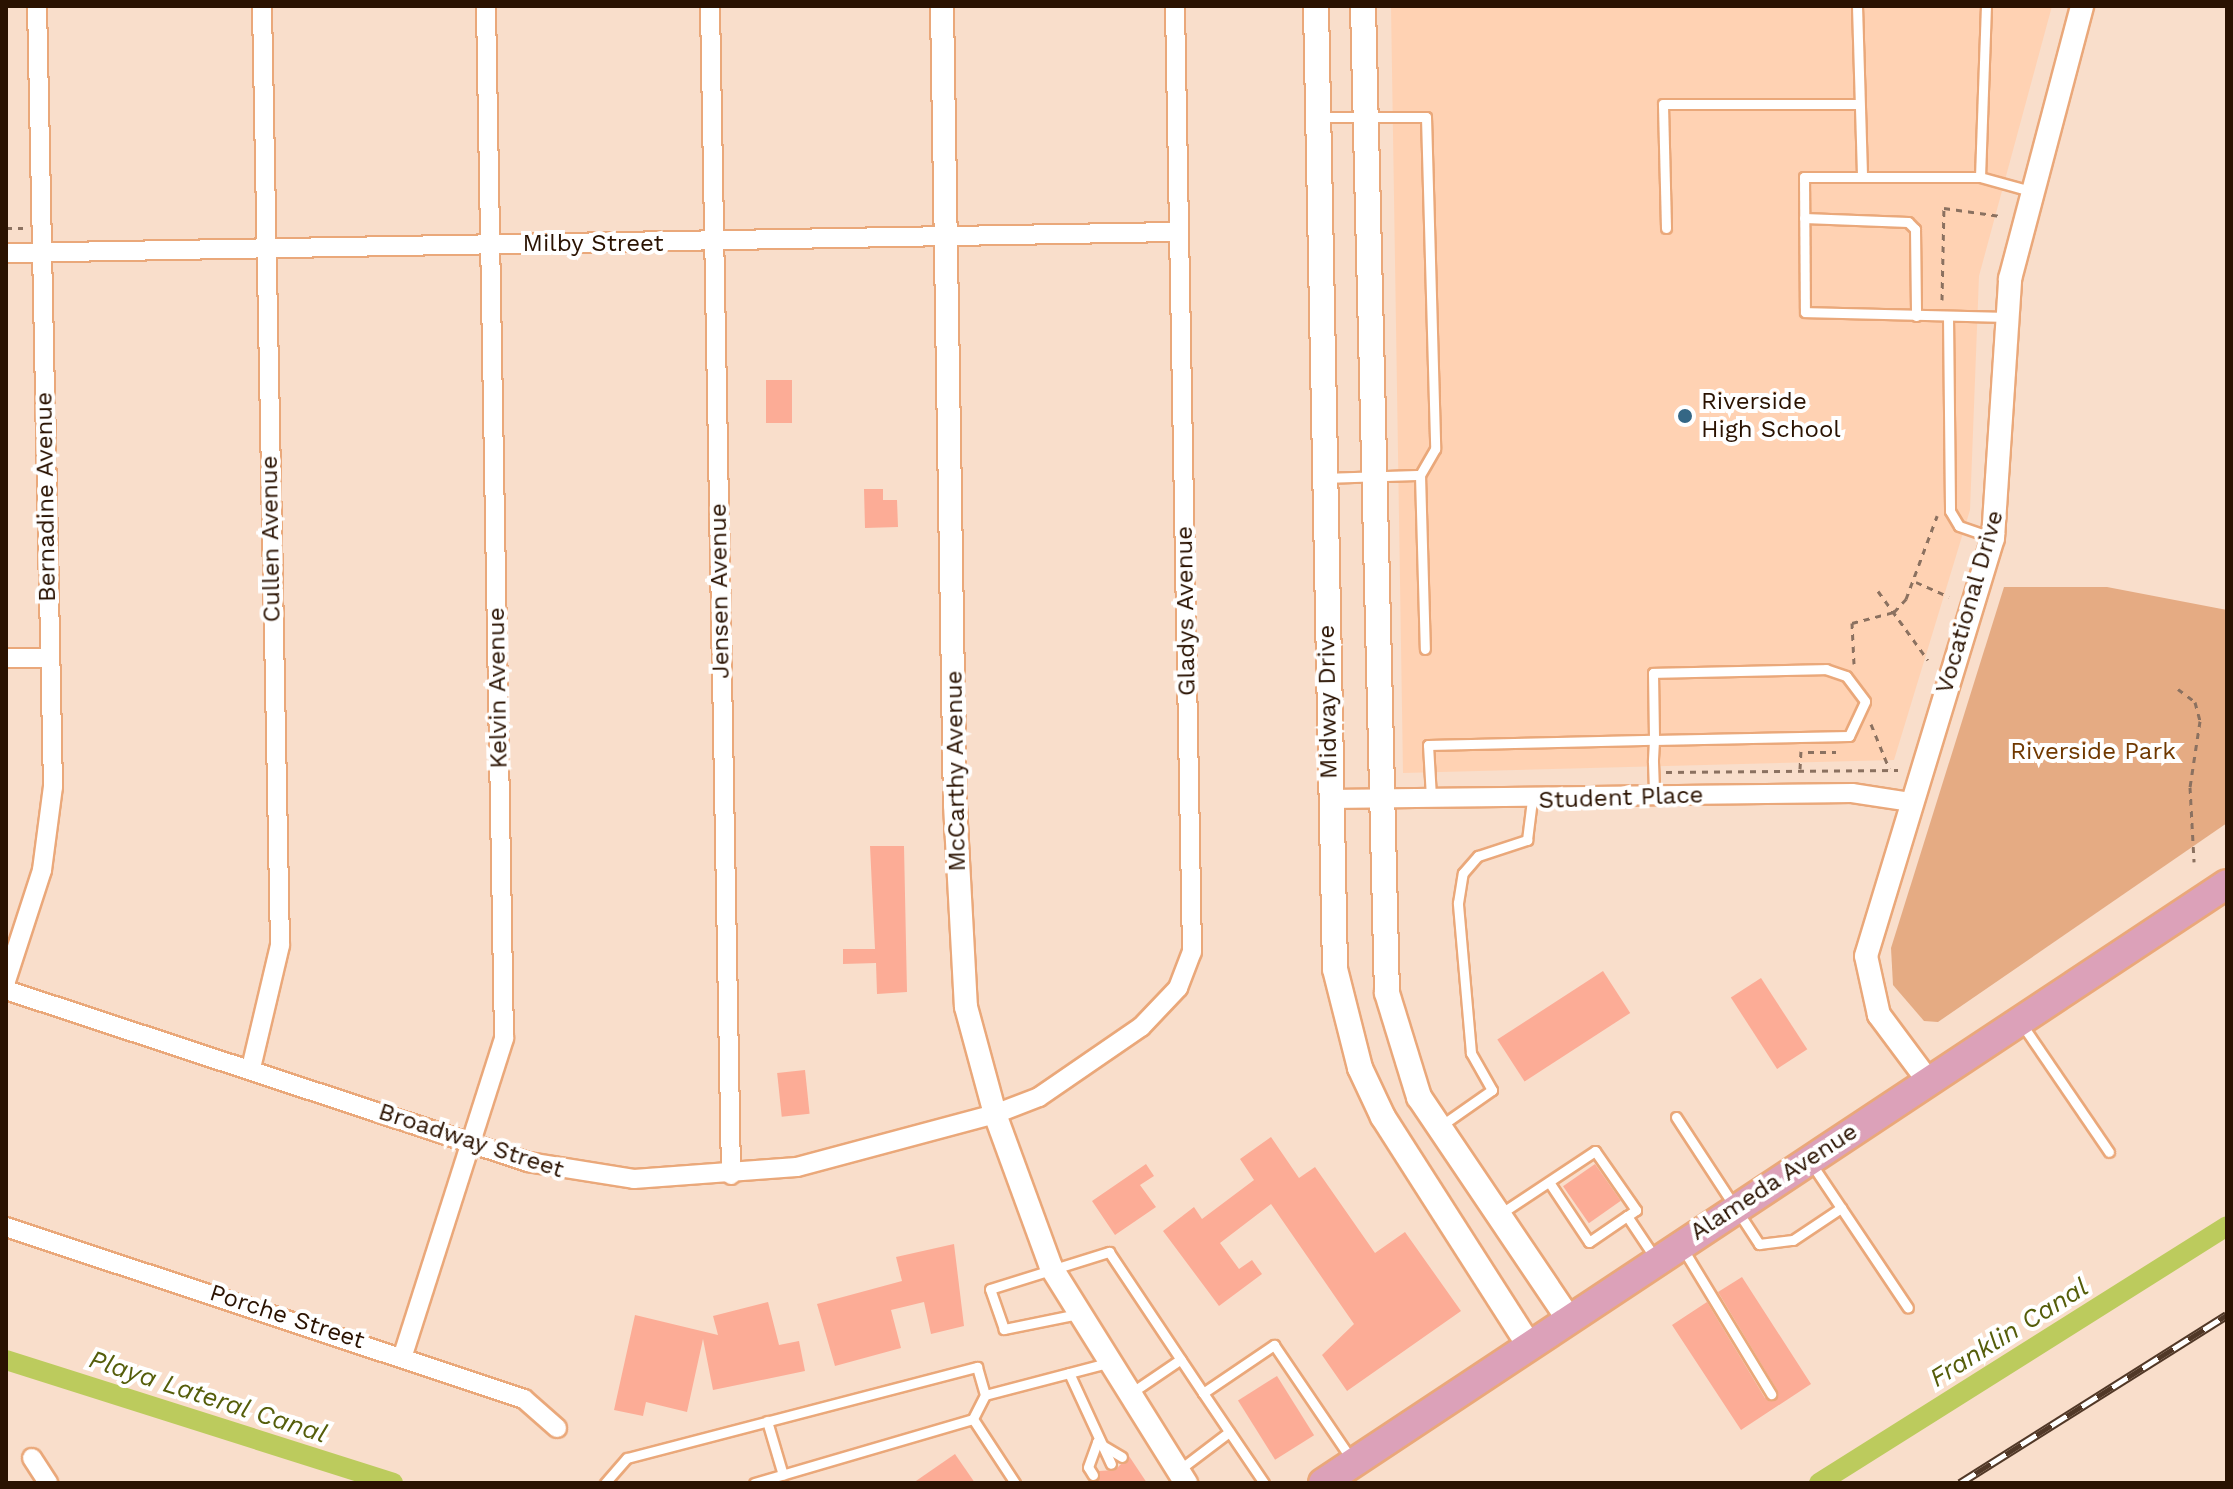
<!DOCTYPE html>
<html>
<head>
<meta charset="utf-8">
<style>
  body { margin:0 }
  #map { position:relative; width:2233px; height:1489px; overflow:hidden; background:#f9decb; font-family:"Work Sans",sans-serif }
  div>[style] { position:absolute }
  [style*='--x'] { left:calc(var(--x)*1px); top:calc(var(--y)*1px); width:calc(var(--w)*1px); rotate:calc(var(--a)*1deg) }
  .built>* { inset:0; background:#ffd2b3 }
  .green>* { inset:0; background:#e5ab83 }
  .canal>* { height:20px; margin:-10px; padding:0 10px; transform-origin:10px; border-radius:10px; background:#bccb5d }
  .building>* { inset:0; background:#fcac96; transform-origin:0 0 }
  .path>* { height:3px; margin-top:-1.5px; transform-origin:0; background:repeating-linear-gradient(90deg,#8b7160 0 6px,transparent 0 12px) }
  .roads { filter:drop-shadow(2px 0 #eaa87a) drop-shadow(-2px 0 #eaa87a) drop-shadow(0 2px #eaa87a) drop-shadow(0 -2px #eaa87a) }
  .service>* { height:9px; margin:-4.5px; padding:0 4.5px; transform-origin:4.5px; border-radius:4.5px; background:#fff }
  .minor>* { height:18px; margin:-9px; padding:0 9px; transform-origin:9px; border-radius:9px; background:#fff }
  .tertiary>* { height:22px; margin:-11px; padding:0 11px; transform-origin:11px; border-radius:11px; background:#fff }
  .secondary>* { height:24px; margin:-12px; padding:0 12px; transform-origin:12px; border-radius:12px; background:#fff }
  .primary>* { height:28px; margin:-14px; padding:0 14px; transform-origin:14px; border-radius:14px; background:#dca1b9 }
  .rail>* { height:9px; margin-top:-4.5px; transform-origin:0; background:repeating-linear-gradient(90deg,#fff 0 18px,#513827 0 36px); box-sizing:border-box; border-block:2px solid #513827 }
  .dots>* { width:22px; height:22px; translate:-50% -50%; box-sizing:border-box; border:4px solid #fff; border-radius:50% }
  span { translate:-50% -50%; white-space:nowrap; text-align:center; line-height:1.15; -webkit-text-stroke:8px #fff; paint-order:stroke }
  .street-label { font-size:24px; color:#2a1201 }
  .poi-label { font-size:24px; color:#2a1201 }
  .left { translate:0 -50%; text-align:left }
  .park-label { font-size:24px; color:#703800 }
  .water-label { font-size:26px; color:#555d0a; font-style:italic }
  .frame { position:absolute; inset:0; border:8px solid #2a1201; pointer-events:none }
</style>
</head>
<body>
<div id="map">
  <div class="built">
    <div style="clip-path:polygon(1391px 6px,2052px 6px,1979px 276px,1970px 510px,1894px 760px,1403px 773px)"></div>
  </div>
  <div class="green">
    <div style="clip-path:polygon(2004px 587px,2107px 587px,2227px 610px,2227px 823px,1938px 1022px,1924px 1021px,1893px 985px,1891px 948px)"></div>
  </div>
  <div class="canal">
    <div style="--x:6;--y:1360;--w:406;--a:17.6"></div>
    <div style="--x:1819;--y:1483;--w:482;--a:-32.2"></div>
  </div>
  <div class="building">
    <div style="left:766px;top:380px;width:26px;height:43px"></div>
    <div style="clip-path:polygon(864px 489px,883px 489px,883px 500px,897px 500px,898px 527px,865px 528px)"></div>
    <div style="clip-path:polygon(870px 846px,904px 846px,907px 992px,877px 994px,876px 963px,843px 964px,843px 949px,875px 949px)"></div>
    <div style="left:1603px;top:971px;width:50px;height:126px;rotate:57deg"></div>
    <div style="left:1761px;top:978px;width:85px;height:36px;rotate:57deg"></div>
    <div style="left:805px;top:1070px;width:44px;height:28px;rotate:84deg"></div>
    <div style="clip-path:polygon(1271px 1137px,1299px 1178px,1315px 1167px,1375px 1253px,1405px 1232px,1461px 1311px,1347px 1391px,1322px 1355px,1354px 1324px,1271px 1204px,1220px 1243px,1239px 1269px,1252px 1260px,1262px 1274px,1219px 1306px,1163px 1231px,1194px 1207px,1202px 1219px,1254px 1180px,1240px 1159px)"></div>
    <div style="clip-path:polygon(1146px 1164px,1154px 1176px,1140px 1185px,1156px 1207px,1115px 1235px,1092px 1201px)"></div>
    <div style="left:1595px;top:1164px;width:45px;height:39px;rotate:55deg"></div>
    <div style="clip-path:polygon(954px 1244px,964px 1326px,931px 1334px,924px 1302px,891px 1310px,901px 1348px,835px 1366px,817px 1304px,902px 1281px,896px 1257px)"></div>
    <div style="clip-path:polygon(1742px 1277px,1811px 1384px,1741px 1430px,1672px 1325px,1707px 1302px,1765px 1398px,1776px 1400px,1777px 1390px,1718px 1292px)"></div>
    <div style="clip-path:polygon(768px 1302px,779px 1345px,799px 1341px,805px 1371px,713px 1390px,703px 1339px,687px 1412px,646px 1402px,643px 1416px,614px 1410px,635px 1315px,718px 1335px,713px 1316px)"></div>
    <div style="left:1277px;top:1376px;width:70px;height:46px;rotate:58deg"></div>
    <div style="clip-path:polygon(955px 1454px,975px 1483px,913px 1483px)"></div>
    <div style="clip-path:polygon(1129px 1456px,1147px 1483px,1081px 1483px,1096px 1482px,1099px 1471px,1115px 1470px)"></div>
  </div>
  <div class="path">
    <div style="--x:6;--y:228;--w:17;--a:0"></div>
    <div style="--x:1942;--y:300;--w:92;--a:-88.8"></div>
    <div style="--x:1944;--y:208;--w:57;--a:8.1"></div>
    <div style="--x:1916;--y:582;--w:36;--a:24"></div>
    <div style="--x:1878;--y:591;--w:85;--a:54.1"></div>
    <div style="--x:1854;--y:664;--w:41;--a:-92.8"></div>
    <div style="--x:1852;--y:623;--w:43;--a:-14.7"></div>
    <div style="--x:1894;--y:612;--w:18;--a:-47"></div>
    <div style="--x:1906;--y:599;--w:89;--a:-69.5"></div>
    <div style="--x:2178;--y:689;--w:21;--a:37"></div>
    <div style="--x:2195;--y:702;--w:20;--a:75"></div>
    <div style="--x:2200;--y:721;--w:67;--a:98.6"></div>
    <div style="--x:2190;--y:787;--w:75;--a:86.9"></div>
    <div style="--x:1871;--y:724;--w:48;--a:67.8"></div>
    <div style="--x:1808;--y:752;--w:28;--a:0"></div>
    <div style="--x:1800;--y:769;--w:18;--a:-87"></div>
    <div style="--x:1666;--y:772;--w:232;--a:-0.5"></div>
  </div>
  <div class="roads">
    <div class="service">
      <div style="--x:1857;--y:6;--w:171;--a:88.3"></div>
      <div style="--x:1862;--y:177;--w:118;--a:0"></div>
      <div style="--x:1980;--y:177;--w:53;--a:15.4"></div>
      <div style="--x:1321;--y:117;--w:105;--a:0"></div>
      <div style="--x:1426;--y:117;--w:332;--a:88.4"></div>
      <div style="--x:1435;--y:449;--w:30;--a:120"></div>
      <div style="--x:1420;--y:475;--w:93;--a:178.2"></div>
      <div style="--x:1862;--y:177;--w:58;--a:180"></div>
      <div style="--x:1804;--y:177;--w:135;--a:89.6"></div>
      <div style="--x:1805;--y:312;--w:199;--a:1.4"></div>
      <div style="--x:1980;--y:177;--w:171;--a:-88"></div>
      <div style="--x:1804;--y:218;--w:104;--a:2.2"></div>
      <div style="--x:1908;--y:222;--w:10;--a:45"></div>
      <div style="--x:1915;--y:229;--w:87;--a:89.3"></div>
      <div style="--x:1666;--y:228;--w:124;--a:-91.4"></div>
      <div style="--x:1663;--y:104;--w:196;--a:0"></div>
      <div style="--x:1948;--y:316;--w:195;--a:89.4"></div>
      <div style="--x:1950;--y:511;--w:17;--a:59"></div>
      <div style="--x:1959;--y:526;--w:36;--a:19"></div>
      <div style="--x:1420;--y:475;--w:174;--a:88.4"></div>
      <div style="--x:1431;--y:797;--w:52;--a:-93.3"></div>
      <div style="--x:1428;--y:745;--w:226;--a:-1.3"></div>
      <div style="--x:1654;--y:740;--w:195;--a:-1.2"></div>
      <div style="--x:1849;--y:736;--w:38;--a:-65"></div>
      <div style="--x:1865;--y:701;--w:31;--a:-127"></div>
      <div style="--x:1846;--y:676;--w:21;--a:-161"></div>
      <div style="--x:1826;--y:669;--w:173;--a:178.7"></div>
      <div style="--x:1653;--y:673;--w:67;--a:89.1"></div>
      <div style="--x:1654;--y:740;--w:22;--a:93"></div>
      <div style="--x:1653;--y:762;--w:35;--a:88"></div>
      <div style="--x:2021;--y:1023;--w:156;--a:55.7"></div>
      <div style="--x:1676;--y:1117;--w:152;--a:56.8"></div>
      <div style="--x:1759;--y:1244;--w:34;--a:-7"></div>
      <div style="--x:1793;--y:1240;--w:58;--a:-33.7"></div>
      <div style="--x:1442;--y:1125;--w:61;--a:-35"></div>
      <div style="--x:1492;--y:1090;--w:43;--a:-119.6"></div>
      <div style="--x:1471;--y:1053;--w:151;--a:-95"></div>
      <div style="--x:1458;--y:903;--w:30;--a:-81"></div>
      <div style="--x:1463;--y:873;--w:23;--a:-49"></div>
      <div style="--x:1478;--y:856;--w:52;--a:-18.1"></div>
      <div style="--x:1527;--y:840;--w:40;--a:-82.9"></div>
      <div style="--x:1811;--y:1163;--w:174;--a:56.2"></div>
      <div style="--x:1549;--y:1182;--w:72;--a:56.3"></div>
      <div style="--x:1589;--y:1242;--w:46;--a:-34.4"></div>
      <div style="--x:1627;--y:1216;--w:50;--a:56.3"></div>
      <div style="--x:1500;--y:1214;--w:114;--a:-33.6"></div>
      <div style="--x:1595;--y:1151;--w:72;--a:55.2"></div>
      <div style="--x:1636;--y:1210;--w:11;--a:146"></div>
      <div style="--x:1683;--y:1249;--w:170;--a:58.7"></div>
      <div style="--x:1078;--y:1314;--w:76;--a:168.5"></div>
      <div style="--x:1004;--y:1329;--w:42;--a:-109.3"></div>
      <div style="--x:990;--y:1289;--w:125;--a:-17.3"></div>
      <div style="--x:1109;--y:1252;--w:169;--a:56.3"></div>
      <div style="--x:1069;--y:1373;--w:100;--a:65.2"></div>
      <div style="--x:1131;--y:1393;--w:60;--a:-34.2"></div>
      <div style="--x:985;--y:1395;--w:126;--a:-14.7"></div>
      <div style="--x:973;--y:1419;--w:77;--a:56.7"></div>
      <div style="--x:767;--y:1421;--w:56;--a:73.5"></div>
      <div style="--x:1179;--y:1470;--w:63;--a:-37.2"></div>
      <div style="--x:1093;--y:1475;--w:9;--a:-122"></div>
      <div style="--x:1088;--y:1467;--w:27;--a:-70"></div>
      <div style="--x:1097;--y:1442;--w:29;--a:31"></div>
      <div style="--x:605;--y:1483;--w:33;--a:-49"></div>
      <div style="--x:627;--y:1458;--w:362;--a:-14.6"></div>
      <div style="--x:977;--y:1367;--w:29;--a:74"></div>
      <div style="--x:985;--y:1395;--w:27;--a:117"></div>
      <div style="--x:973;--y:1419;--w:228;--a:163.7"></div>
      <div style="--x:1264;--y:1483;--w:109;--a:-124.1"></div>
      <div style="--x:1203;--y:1393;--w:86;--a:-34.1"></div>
      <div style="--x:1274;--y:1345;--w:139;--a:55.9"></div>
    </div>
    <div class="minor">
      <div style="--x:710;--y:6;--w:1169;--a:88.97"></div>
      <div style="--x:6;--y:253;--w:1173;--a:-1.03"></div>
      <div style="--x:6;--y:658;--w:43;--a:0"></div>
      <div style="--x:1329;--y:799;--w:523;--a:-0.66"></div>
      <div style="--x:1852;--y:793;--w:60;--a:8.7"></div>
      <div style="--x:6;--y:981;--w:117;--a:-72"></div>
      <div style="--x:42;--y:870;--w:84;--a:-82.5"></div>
      <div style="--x:53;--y:787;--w:781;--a:-91.17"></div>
      <div style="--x:6;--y:990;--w:550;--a:18.24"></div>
      <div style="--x:528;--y:1162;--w:107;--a:9.1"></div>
      <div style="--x:634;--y:1179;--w:163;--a:-4.2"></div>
      <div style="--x:797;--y:1167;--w:205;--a:-15"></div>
      <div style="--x:995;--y:1114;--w:47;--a:-21.1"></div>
      <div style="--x:1039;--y:1097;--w:124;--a:-34.5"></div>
      <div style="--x:1141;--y:1027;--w:54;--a:-46.5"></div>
      <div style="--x:1178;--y:988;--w:39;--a:-69"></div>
      <div style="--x:1192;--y:952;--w:946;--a:-91.03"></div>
      <div style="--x:251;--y:1068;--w:126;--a:-76.7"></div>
      <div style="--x:280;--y:945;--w:939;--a:-91.1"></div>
      <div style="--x:6;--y:1227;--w:546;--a:18.37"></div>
      <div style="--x:524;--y:1399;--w:44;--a:41.3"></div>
      <div style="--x:403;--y:1355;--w:333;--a:-72.3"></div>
      <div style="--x:504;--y:1038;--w:1032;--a:-91"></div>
      <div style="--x:32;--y:1458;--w:30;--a:57"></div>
    </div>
    <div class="tertiary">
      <div style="--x:942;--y:6;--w:799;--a:89.07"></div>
      <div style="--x:955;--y:805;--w:202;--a:86.9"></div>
      <div style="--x:966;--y:1007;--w:111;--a:74.8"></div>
      <div style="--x:995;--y:1114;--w:163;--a:69.9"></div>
      <div style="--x:1051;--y:1267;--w:255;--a:58"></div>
      <div style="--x:1929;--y:1082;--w:84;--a:-126.7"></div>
      <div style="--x:1879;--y:1015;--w:60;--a:-102.4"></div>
      <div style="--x:1866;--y:956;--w:437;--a:-73.1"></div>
      <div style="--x:1993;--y:538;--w:260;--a:-86.2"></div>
      <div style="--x:2010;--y:279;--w:282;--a:-75.2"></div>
    </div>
    <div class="secondary">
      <div style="--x:1316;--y:6;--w:963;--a:88.87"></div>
      <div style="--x:1335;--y:969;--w:102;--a:75.8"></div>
      <div style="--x:1360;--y:1068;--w:54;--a:64.9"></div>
      <div style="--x:1383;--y:1117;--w:273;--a:57.4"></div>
      <div style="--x:1363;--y:6;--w:987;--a:88.61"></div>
      <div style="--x:1387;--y:993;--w:109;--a:72.9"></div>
      <div style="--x:1419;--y:1097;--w:268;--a:56"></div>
    </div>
    <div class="primary">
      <div style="--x:1323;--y:1483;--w:1084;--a:-33.53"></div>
    </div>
  </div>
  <div class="rail">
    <div style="--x:1960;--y:1483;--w:315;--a:-32.2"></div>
  </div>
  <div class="dots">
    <div style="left:1685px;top:416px;background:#356785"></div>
  </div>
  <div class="street-label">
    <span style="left:593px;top:244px">Milby Street</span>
    <span style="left:46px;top:497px;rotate:-91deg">Bernadine Avenue</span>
    <span style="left:271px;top:539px;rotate:-91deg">Cullen Avenue</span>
    <span style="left:720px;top:591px;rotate:-91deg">Jensen Avenue</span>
    <span style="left:1970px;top:602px;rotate:-74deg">Vocational Drive</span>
    <span style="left:1186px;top:611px;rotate:-91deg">Gladys Avenue</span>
    <span style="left:498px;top:688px;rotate:-91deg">Kelvin Avenue</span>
    <span style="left:1328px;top:702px;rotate:-91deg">Midway Drive</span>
    <span style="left:956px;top:771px;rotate:-91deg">McCarthy Avenue</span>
    <span style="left:1621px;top:798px;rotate:-2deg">Student Place</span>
    <span style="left:471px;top:1141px;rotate:18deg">Broadway Street</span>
    <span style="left:1774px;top:1182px;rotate:-33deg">Alameda Avenue</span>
    <span style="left:287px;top:1317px;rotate:18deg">Porche Street</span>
  </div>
  <div class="poi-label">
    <span class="left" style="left:1701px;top:416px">Riverside<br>High School</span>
  </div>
  <div class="park-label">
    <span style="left:2093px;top:752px">Riverside Park</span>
  </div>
  <div class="water-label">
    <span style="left:2009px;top:1333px;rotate:-32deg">Franklin Canal</span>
    <span style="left:208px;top:1397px;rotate:18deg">Playa Lateral Canal</span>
  </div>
  <div class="frame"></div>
</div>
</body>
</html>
